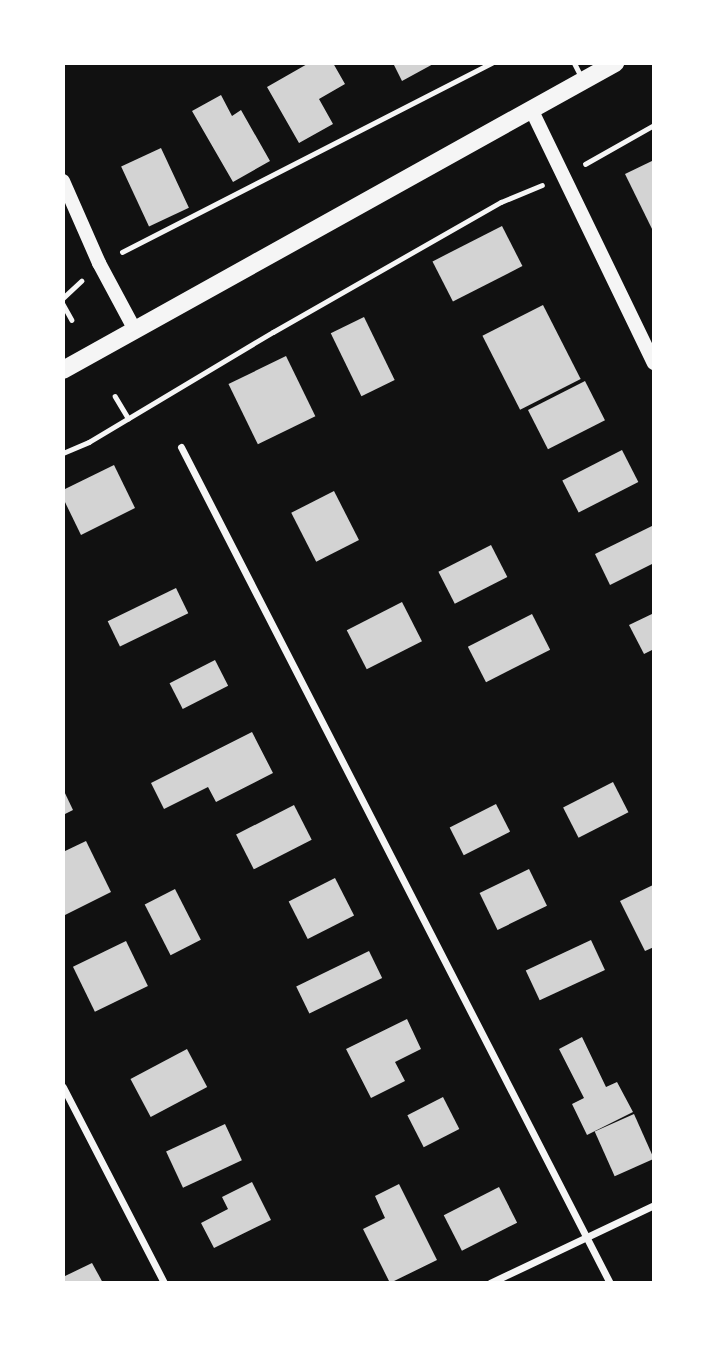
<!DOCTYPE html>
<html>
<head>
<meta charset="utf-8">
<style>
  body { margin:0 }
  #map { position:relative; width:717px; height:1346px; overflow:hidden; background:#111; font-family:Roboto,sans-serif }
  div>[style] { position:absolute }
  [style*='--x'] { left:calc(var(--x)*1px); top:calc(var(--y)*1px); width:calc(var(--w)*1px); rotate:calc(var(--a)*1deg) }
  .building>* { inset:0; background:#d3d3d3; transform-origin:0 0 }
  .path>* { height:4.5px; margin:-2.25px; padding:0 2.25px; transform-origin:2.25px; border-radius:2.25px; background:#f5f5f5 }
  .service>* { height:5px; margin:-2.5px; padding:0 2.5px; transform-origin:2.5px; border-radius:2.5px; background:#f5f5f5 }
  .minor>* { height:7px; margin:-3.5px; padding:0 3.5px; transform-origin:3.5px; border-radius:3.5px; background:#f5f5f5 }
  .secondary>* { height:14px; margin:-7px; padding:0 7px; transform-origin:7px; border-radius:7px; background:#f5f5f5 }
  .primary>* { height:18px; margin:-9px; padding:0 9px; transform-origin:9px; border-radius:9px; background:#f5f5f5 }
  span { translate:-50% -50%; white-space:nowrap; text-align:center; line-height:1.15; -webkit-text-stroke:7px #fff; paint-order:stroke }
  .frame { position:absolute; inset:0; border:65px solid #fff; pointer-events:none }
</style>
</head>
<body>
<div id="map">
  <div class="building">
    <div style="clip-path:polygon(309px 63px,333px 63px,345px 84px,319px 99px,333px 124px,299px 143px,267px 87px)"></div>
    <div style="clip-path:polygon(393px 63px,435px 63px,402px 81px)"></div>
    <div style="clip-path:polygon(221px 95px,232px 116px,241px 110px,270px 161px,233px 182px,192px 111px)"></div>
    <div style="left:161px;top:148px;width:66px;height:44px;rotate:65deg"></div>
    <div style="clip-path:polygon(654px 160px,654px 233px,625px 174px)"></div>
    <div style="left:502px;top:226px;width:45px;height:78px;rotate:63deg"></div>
    <div style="left:543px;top:305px;width:83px;height:68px;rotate:63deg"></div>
    <div style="left:364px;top:317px;width:70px;height:37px;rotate:64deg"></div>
    <div style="left:286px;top:356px;width:67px;height:64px;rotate:64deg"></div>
    <div style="left:585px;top:381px;width:44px;height:64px;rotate:63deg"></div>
    <div style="left:622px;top:450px;width:36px;height:67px;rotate:63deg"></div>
    <div style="clip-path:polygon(114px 465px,135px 508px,81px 535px,63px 498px,63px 490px)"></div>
    <div style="left:334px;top:491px;width:55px;height:48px;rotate:63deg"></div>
    <div style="clip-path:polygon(654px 525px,654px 563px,610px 585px,595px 554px)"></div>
    <div style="left:491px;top:545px;width:36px;height:59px;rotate:63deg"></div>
    <div style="left:176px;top:588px;width:28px;height:76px;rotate:64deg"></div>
    <div style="left:402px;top:602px;width:44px;height:62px;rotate:63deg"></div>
    <div style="clip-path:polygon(654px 613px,654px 649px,644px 654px,629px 625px)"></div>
    <div style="left:532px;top:614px;width:40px;height:72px;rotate:63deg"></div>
    <div style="left:215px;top:660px;width:29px;height:51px;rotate:63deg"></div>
    <div style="clip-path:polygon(252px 732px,273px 773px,216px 802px,208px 787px,164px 809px,151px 783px)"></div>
    <div style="left:613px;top:782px;width:34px;height:56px;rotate:63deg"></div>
    <div style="clip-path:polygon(63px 789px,73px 810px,63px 815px)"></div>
    <div style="left:496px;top:804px;width:31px;height:52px;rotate:63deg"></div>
    <div style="left:294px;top:805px;width:39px;height:65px;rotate:63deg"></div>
    <div style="clip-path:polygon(86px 841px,111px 892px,63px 916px,63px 852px)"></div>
    <div style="left:529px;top:869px;width:41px;height:55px;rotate:64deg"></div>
    <div style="left:335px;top:878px;width:42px;height:52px;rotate:63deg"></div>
    <div style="clip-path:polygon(653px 885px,654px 947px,645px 951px,620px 901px)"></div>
    <div style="left:175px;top:889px;width:57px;height:34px;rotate:63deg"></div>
    <div style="left:591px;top:940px;width:33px;height:72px;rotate:65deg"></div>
    <div style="left:126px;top:941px;width:50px;height:59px;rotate:64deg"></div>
    <div style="left:369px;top:951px;width:30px;height:81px;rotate:64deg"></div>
    <div style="clip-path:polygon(407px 1019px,421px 1049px,395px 1062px,405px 1081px,371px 1098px,346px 1049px)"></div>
    <div style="clip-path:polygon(582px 1037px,606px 1087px,617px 1082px,633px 1112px,587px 1135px,572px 1104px,584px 1098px,559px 1049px)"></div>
    <div style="left:187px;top:1049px;width:43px;height:64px;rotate:62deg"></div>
    <div style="left:443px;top:1097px;width:36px;height:40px;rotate:63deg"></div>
    <div style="left:634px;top:1114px;width:49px;height:43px;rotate:66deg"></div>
    <div style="left:225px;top:1124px;width:40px;height:65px;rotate:65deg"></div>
    <div style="clip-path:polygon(252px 1182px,271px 1220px,214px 1248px,201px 1223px,228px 1209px,222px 1197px)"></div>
    <div style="clip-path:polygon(399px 1184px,437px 1260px,390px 1283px,363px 1229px,385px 1218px,375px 1196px)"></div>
    <div style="left:499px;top:1187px;width:40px;height:62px;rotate:63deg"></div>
    <div style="clip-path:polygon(92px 1263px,103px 1283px,63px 1283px,63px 1277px)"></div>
  </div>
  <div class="path">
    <div style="--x:585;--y:164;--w:79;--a:-29.5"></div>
    <div style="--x:122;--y:252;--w:415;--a:-27.1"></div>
    <div style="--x:63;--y:298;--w:25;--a:-43"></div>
    <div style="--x:63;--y:304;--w:18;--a:61"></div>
    <div style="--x:115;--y:396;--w:26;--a:59"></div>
    <div style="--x:63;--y:453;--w:28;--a:-23"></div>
    <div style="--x:89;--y:442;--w:214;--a:-30.9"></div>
    <div style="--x:273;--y:332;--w:262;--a:-29.7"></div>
    <div style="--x:501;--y:202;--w:44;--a:-22.5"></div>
  </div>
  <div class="service">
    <div style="--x:574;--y:63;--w:18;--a:63"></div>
  </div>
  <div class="minor">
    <div style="--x:181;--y:447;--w:940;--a:62.84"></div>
    <div style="--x:63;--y:1087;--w:220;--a:62.7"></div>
    <div style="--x:490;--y:1283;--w:182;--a:-25.4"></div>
  </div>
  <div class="secondary">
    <div style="--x:532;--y:111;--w:280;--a:64.2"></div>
    <div style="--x:63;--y:181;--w:90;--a:66.3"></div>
    <div style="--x:99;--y:263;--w:76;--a:61.8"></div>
  </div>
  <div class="primary">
    <div style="--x:63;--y:370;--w:632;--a:-29.08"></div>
  </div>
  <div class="frame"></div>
</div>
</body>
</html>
